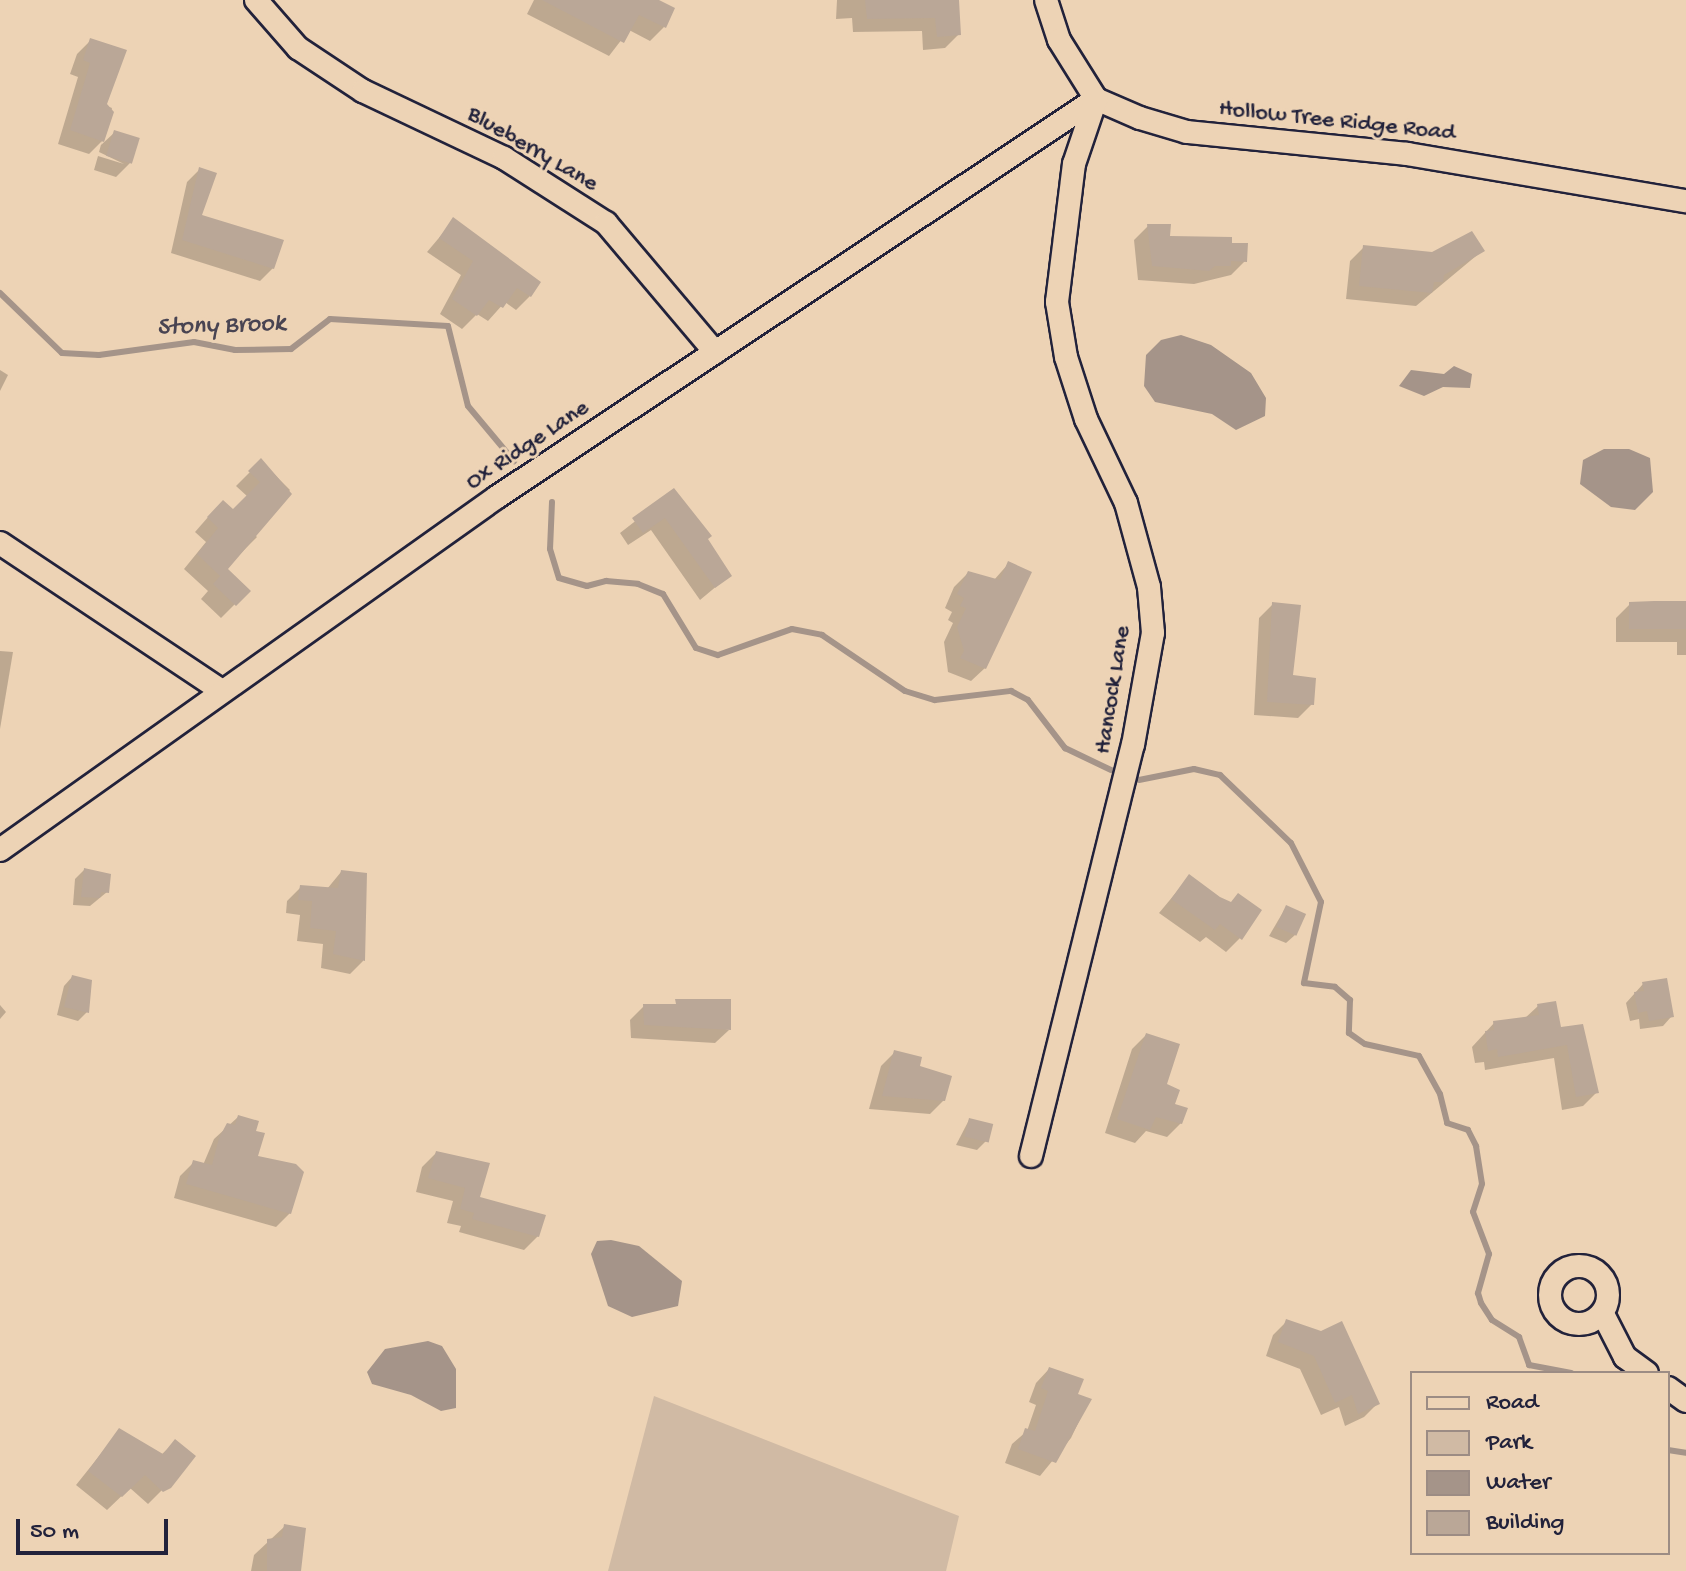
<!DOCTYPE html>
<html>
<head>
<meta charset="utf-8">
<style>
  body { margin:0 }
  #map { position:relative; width:1686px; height:1571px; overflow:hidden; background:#edd3b5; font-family:"Gochi Hand",sans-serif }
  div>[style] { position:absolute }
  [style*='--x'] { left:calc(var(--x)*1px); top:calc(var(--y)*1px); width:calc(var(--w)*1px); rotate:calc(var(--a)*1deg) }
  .green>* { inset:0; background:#d0baa4 }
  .water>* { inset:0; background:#a59489 }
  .shadow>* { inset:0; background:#0003 }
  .stream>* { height:6px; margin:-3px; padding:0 3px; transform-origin:3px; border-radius:3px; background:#a59489 }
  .building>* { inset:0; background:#baa797; transform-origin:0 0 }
  .roads { filter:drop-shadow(2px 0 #22223b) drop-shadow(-2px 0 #22223b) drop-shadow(0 2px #22223b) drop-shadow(0 -2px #22223b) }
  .minor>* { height:22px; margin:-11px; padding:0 11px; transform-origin:11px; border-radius:11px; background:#edd3b5 }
  .minor>.ring { margin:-11px; padding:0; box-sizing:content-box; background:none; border:22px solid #edd3b5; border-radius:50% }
  span { translate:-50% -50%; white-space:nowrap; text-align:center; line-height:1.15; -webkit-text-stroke:6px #edd3b5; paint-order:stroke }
  .street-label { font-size:24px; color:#22223b }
  .water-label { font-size:26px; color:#494452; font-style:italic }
  .legend { position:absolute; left:1410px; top:1371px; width:260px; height:184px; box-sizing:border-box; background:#edd3b5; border:2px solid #9c8c84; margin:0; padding:10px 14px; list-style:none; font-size:24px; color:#22223b }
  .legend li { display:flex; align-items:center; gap:16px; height:40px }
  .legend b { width:40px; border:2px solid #9c8c84 }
  .scale { position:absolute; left:16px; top:1519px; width:152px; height:36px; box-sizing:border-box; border:4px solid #22223b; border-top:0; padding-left:10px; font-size:24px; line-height:28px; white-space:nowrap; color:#22223b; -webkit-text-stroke:6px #edd3b5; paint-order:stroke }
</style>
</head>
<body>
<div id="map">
  <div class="green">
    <div style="clip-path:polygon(654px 1396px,959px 1516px,946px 1571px,608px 1571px)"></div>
  </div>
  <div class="water">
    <div style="clip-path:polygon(1181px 335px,1211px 345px,1251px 373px,1266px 398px,1265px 416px,1236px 430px,1212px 414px,1155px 402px,1144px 386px,1146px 355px,1161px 340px)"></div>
    <div style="clip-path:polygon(1454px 366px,1472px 374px,1470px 388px,1443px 387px,1424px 396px,1399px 386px,1411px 370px,1444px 374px)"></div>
    <div style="clip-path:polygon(1604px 449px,1629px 449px,1650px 458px,1653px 492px,1635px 510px,1611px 507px,1580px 484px,1583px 460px)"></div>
    <div style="clip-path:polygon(611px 1240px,639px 1246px,682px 1281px,678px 1306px,632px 1317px,608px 1306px,591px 1254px,597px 1241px)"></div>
    <div style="clip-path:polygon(428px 1341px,442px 1346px,456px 1369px,456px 1408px,441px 1411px,411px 1395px,372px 1384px,367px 1372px,385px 1349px)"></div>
  </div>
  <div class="shadow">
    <div style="clip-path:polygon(534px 0,655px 0,664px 27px,650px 41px,629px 30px,609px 56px,527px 14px)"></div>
    <div style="clip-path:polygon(957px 0,959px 34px,945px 48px,923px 50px,922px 31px,853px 32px,852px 18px,836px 19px,837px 0)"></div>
    <div style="clip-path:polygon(91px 40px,104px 105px,112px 108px,101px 145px,115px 132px,130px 163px,116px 177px,94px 170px,98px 156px,124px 164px,99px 152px,102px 141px,89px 154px,58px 144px,78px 77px,70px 74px,77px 54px)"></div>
    <div style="clip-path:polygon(200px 169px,200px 216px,273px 268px,260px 281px,171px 253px,187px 182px)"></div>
    <div style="clip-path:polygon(454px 220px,530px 296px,516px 310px,505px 302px,488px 321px,477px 314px,462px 329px,440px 314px,461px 275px,427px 252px)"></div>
    <div style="clip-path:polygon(1148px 226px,1168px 238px,1230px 245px,1245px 261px,1231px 275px,1194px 284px,1138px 280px,1134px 240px)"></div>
    <div style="clip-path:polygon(1364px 247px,1433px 254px,1482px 251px,1416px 306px,1346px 299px,1350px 261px)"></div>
    <div style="clip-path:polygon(0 370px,8px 375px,0 391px)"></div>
    <div style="clip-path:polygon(261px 461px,290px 490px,254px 534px,257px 537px,225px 569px,248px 591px,221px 618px,201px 599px,208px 591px,184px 569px,206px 542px,195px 532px,209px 516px,233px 512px,248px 497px,236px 486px)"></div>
    <div style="clip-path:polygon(674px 491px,730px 575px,700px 600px,651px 530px,628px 545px,620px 533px)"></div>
    <div style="clip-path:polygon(1009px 563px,985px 668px,971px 681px,948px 672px,944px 642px,953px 623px,948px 620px,952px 612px,945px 608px,954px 587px,968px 573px,994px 580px)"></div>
    <div style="clip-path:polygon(1273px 604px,1291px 677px,1312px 704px,1298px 718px,1254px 715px,1259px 618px)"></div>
    <div style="clip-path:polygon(1630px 604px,1686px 605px,1686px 655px,1677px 655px,1677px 642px,1616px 642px,1616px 618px)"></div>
    <div style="clip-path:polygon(0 651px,13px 652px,0 729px)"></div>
    <div style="clip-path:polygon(84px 870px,107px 892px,90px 906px,73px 905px,75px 879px)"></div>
    <div style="clip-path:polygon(341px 872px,365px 874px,363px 961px,350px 974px,321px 968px,323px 944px,297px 941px,300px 915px,286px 913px,287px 901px,301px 887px,327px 889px)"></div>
    <div style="clip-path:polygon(1189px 877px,1240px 938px,1226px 952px,1206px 937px,1200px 942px,1159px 913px)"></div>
    <div style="clip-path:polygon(1286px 907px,1295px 935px,1286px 943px,1269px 936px)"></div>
    <div style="clip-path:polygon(72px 977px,87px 1012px,78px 1021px,57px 1015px,64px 986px)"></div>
    <div style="clip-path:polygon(1643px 984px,1671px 1017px,1663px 1026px,1640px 1029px,1639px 1019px,1630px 1021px,1626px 1003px)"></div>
    <div style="clip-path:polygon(0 1005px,6px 1012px,0 1019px)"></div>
    <div style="clip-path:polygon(644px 1006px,729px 1030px,715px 1043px,631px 1038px,630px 1020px)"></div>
    <div style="clip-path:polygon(1538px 1006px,1560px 1029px,1596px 1093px,1583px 1106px,1562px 1110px,1554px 1058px,1485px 1070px,1484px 1062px,1475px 1063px,1472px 1047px,1494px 1023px,1524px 1019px)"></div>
    <div style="clip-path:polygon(1146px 1035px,1181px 1123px,1167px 1137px,1146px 1131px,1135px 1143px,1105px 1133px,1132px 1049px)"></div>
    <div style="clip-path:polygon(895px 1052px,917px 1068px,944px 1100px,930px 1114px,869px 1109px,881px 1066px)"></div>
    <div style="clip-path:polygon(238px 1117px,254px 1132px,256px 1158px,290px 1213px,276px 1227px,174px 1198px,180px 1176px,194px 1162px,203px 1165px,214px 1139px)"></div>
    <div style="clip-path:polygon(969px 1120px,986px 1141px,977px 1150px,956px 1145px)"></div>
    <div style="clip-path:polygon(436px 1153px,478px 1199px,538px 1236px,524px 1250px,459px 1232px,461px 1226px,447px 1223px,453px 1201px,416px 1192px,422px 1167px)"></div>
    <div style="clip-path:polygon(1287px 1321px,1377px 1404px,1364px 1417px,1345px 1426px,1339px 1407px,1321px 1415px,1300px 1369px,1266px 1356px,1273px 1335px)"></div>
    <div style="clip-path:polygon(1049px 1369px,1076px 1395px,1089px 1400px,1071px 1438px,1040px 1476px,1005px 1463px,1012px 1444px,1027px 1431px,1036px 1405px,1029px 1402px,1036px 1383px)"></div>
    <div style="clip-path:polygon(120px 1430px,161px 1455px,175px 1442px,162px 1490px,148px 1504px,130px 1488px,107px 1510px,76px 1485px)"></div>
    <div style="clip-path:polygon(285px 1526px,300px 1571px,251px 1571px,254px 1555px)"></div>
  </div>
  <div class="stream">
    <div style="--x:0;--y:293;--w:86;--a:44.1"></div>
    <div style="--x:62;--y:353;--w:37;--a:3"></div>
    <div style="--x:99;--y:355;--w:96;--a:-7.8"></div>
    <div style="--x:194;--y:342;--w:42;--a:11"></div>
    <div style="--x:235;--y:350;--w:56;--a:-1"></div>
    <div style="--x:291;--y:349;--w:49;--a:-37.6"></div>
    <div style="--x:330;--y:319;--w:118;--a:3.4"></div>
    <div style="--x:448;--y:326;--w:82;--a:76"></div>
    <div style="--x:468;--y:406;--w:72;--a:50.1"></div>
    <div style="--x:552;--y:502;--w:47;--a:92.4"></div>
    <div style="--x:550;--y:549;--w:30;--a:73"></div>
    <div style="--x:559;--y:578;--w:29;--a:16"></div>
    <div style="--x:587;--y:586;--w:20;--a:-15"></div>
    <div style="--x:606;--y:581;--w:32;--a:5"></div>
    <div style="--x:638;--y:584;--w:27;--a:22"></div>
    <div style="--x:663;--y:594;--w:63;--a:58.6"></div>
    <div style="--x:696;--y:648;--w:23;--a:18"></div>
    <div style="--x:718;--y:655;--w:78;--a:-19.4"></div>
    <div style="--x:792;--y:629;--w:31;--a:11"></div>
    <div style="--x:822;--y:635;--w:100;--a:34"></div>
    <div style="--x:905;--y:691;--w:31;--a:17"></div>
    <div style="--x:935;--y:700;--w:77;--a:-6.8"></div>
    <div style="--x:1011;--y:691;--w:19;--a:28"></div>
    <div style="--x:1028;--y:700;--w:61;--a:52.4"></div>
    <div style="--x:1065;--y:748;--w:51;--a:25.6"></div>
    <div style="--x:1139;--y:780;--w:56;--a:-11.3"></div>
    <div style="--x:1194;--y:769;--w:27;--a:13"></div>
    <div style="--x:1220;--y:775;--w:98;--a:43.8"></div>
    <div style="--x:1291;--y:843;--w:66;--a:63"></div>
    <div style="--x:1321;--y:902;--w:83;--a:101.9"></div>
    <div style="--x:1304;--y:983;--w:31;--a:7"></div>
    <div style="--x:1335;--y:987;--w:20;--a:41"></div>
    <div style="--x:1350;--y:1000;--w:33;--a:92"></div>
    <div style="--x:1349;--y:1033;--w:19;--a:35"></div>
    <div style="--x:1365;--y:1044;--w:55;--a:12.5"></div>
    <div style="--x:1419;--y:1056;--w:43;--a:61.1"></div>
    <div style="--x:1440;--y:1094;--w:30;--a:76"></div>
    <div style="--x:1447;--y:1123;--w:22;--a:18"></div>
    <div style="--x:1468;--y:1130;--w:18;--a:63"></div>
    <div style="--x:1476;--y:1146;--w:38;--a:81"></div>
    <div style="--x:1482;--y:1184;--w:29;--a:108"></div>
    <div style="--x:1473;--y:1212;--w:45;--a:69.1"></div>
    <div style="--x:1489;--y:1254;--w:41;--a:105.8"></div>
    <div style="--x:1478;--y:1293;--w:10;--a:73"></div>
    <div style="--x:1481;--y:1303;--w:20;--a:57"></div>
    <div style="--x:1492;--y:1320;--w:32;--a:32"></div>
    <div style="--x:1519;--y:1337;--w:30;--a:70"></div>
    <div style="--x:1529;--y:1365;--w:43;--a:10.8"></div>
    <div style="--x:1668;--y:1450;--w:18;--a:9"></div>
  </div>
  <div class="building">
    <div style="clip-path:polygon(542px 0,659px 0,675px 8px,666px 28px,639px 15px,624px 43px)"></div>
    <div style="clip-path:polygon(865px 0,959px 0,961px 35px,937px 37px,935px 18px,867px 19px)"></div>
    <div style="clip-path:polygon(90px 38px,127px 50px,107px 104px,114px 112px,104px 142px,70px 130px,90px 63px,83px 60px)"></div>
    <div style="left:114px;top:130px;width:27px;height:27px;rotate:17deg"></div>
    <div style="clip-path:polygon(199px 167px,217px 173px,202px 215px,284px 240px,274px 269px,182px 240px)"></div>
    <div style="clip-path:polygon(453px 217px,541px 282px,531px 297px,517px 288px,503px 308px,489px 300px,477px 316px,452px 299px,473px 261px,439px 238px)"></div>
    <div style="clip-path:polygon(1147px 224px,1171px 224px,1170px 236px,1232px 237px,1232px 243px,1248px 243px,1247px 262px,1231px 261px,1231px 266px,1215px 266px,1209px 271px,1152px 266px)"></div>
    <div style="clip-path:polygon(1472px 231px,1485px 251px,1444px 275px,1443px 282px,1434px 282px,1432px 293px,1359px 286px,1363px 245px,1432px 252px)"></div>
    <div style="clip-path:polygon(261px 458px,292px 494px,228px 569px,251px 591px,236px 606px,213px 584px,220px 576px,197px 554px,218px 528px,207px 517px,223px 500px,233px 509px,260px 482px,248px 471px)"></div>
    <div style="clip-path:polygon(674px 488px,712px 536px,708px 539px,732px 576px,715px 588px,665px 518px,643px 533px,632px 518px)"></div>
    <div style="clip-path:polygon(1008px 561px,1032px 572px,986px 669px,960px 658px,964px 651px,957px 627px,966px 608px,960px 606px,964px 598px,957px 594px,968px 571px,1000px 580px)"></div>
    <div style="clip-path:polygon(1654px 601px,1686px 601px,1686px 629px,1629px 629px,1629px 602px)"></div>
    <div style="clip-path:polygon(1272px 602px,1301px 605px,1293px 675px,1316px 678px,1314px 705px,1267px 702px)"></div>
    <div style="clip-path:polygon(84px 868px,111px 874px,109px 893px,101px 892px,100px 898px,81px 897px)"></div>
    <div style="clip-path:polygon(341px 870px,367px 873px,365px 961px,333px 954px,336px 931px,310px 928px,312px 901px,298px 900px,300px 885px,338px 888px)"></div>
    <div style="clip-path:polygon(1189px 874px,1220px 897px,1231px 902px,1238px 893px,1262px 910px,1242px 940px,1220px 924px,1215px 930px,1171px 899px)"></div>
    <div style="left:1286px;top:905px;width:22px;height:24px;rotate:24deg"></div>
    <div style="clip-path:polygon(72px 975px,92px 980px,89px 1013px,64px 1007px)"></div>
    <div style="clip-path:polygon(1667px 978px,1674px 1017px,1649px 1021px,1647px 1011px,1638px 1013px,1634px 992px,1644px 991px,1642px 982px)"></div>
    <div style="clip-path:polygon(675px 999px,731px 999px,731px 1030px,644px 1025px,643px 1004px,676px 1004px)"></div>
    <div style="clip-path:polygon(1556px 1001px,1561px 1027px,1583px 1024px,1599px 1093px,1576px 1097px,1567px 1045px,1498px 1057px,1497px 1049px,1488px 1051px,1485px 1031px,1494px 1030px,1493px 1021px,1539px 1015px,1537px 1004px)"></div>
    <div style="clip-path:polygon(1146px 1033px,1180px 1044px,1167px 1084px,1180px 1090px,1175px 1104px,1188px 1108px,1182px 1124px,1156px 1117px,1150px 1130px,1117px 1119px)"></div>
    <div style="clip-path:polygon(894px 1050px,922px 1057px,920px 1066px,952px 1076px,945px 1101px,882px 1096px)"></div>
    <div style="clip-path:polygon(238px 1115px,259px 1121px,256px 1131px,265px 1133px,258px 1156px,296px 1164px,304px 1172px,291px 1214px,186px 1184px,193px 1160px,212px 1165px,219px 1138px,227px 1123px,235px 1125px)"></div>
    <div style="left:969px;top:1118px;width:25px;height:19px;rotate:14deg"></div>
    <div style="clip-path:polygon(436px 1151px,490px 1163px,480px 1197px,546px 1215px,539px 1237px,472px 1219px,474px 1213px,460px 1209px,465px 1188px,428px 1178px)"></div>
    <div style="clip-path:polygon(1286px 1319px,1321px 1331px,1342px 1321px,1380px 1404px,1358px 1414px,1352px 1395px,1335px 1403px,1314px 1356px,1278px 1342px)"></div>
    <div style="clip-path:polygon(1049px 1367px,1084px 1379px,1078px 1394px,1092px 1399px,1056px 1463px,1018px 1449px,1025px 1428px,1035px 1431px,1048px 1391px,1041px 1388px)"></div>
    <div style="clip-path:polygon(119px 1428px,163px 1454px,175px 1439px,196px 1456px,171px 1488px,163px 1492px,145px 1475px,122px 1497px,88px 1471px)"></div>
    <div style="clip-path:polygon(284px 1524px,306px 1528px,301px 1571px,267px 1571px,267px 1539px,282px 1537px)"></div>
  </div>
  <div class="roads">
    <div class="minor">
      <div style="--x:256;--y:0;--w:64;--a:48.8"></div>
      <div style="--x:298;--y:48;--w:78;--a:33.5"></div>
      <div style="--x:363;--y:91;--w:156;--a:25.4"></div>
      <div style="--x:504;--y:158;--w:121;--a:32.5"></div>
      <div style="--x:606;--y:223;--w:169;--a:49.8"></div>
      <div style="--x:1046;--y:0;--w:42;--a:72"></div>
      <div style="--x:1059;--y:40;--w:70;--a:57.9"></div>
      <div style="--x:1096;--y:99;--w:48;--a:23.4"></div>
      <div style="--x:1140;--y:118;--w:49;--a:16.6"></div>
      <div style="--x:1187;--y:132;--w:221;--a:5.7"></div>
      <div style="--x:1407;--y:154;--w:283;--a:9.6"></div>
      <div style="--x:0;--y:543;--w:267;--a:33.7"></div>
      <div style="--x:0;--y:850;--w:610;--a:-35.38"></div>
      <div style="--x:497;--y:497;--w:719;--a:-33.6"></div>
      <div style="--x:1031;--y:1156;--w:423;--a:-76.1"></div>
      <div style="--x:1133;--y:745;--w:114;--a:-79.9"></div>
      <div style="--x:1153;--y:633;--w:46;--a:-95"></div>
      <div style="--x:1149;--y:587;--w:87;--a:-105.3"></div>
      <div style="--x:1126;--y:503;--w:93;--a:-115.5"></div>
      <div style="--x:1086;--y:419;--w:65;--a:-107.9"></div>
      <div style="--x:1066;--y:357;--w:56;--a:-99.3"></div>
      <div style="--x:1057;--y:302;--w:139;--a:-83"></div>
      <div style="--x:1074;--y:164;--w:69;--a:-71.3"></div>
      <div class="ring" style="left:1550px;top:1266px;width:36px;height:36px"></div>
      <div style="--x:1604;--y:1316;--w:46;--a:62.9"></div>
      <div style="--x:1625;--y:1357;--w:27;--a:36"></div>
      <div style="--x:1668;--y:1388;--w:22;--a:36"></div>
    </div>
  </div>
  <div class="street-label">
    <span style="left:1337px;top:122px;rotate:6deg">Hollow Tree Ridge Road</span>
    <span style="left:532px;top:150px;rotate:30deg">Blueberry Lane</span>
    <span style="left:528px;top:446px;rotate:-34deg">Ox Ridge Lane</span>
    <span style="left:1114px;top:690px;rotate:-81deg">Hancock Lane</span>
  </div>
  <div class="water-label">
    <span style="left:221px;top:327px;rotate:-2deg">Stony Brook</span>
  </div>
  <ul class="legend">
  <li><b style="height:10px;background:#edd3b5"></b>Road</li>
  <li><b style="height:22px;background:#d0baa4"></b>Park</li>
  <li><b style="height:22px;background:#a59489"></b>Water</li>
  <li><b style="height:22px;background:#baa797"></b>Building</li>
  </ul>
  <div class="scale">50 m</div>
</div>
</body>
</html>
